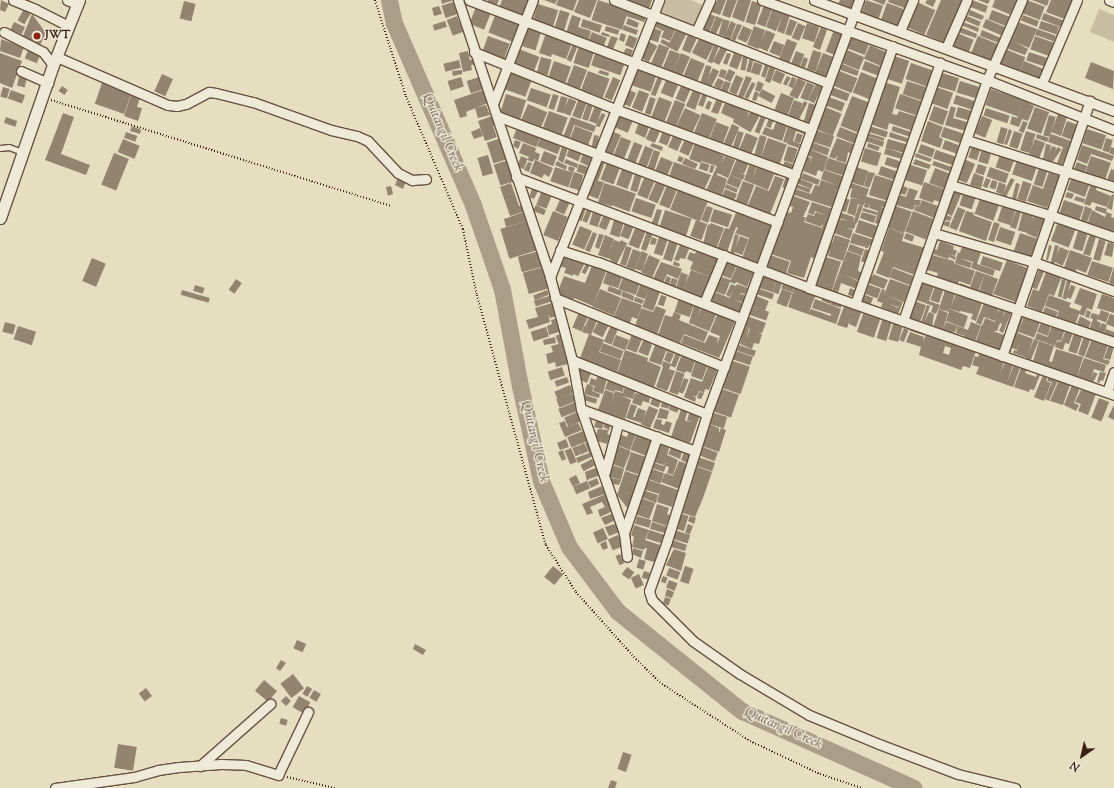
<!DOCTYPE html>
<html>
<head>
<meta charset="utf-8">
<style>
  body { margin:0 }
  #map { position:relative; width:1114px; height:788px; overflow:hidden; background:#e5dec1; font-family:"Sorts Mill Goudy",serif }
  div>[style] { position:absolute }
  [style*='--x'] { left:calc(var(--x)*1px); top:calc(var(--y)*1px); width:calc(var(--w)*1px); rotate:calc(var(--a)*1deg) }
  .green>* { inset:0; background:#c8bea4 }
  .river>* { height:17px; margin:-8.5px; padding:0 8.5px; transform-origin:8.5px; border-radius:8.5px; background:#ab9e88 }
  .building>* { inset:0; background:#938470; transform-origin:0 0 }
  .path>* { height:1.5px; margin-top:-0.75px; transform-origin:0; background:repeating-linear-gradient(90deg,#3b2218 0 1px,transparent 0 3px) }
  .roads { filter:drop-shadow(1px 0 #665142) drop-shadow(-1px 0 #665142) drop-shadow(0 1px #665142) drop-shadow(0 -1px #665142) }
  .service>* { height:4.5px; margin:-2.25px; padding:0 2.25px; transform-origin:2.25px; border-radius:2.25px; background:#eeead7 }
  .minor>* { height:9px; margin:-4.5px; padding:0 4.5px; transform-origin:4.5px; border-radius:4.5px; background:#eeead7 }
  .tertiary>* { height:11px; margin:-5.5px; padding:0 5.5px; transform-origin:5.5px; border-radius:5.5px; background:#eeead7 }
  .dots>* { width:11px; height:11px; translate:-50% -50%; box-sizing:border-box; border:2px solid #eeead7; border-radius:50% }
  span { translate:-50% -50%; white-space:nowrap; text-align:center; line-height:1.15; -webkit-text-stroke:3px #eeead7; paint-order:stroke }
  .poi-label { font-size:12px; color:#3b2218; font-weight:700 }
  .left { translate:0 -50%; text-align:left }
  .water-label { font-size:13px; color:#624d3f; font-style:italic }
  .north { position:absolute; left:1062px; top:736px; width:40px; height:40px; -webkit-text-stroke:3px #eeead7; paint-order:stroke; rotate:214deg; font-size:11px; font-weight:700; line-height:16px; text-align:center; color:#3b2218 }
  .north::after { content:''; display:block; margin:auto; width:14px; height:18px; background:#3b2218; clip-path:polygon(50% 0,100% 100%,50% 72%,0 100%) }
</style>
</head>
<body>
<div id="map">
  <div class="green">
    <div style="clip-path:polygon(663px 0,691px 0,703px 5px,694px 26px,659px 11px)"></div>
    <div style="clip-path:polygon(1099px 9px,1114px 15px,1114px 42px,1090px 32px)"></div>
  </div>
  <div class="river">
    <div style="--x:389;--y:0;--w:24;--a:78"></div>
    <div style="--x:394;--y:23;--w:198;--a:66.5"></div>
    <div style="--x:473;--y:205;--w:89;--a:71"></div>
    <div style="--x:502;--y:289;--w:99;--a:79.5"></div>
    <div style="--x:520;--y:386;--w:97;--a:77.5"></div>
    <div style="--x:541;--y:481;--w:72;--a:67"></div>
    <div style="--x:569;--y:547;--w:80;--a:53.1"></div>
    <div style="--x:617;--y:611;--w:160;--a:38.7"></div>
    <div style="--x:742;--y:711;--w:188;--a:24.1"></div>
  </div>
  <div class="building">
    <div style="clip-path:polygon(1px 0,9px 4px,5px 12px,0 10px)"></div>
    <div style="clip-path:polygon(441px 0,454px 0,442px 4px)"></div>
    <div style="clip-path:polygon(488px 0,499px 0,496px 6px,487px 3px)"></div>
    <div style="clip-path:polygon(502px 0,528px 0,523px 16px,499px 8px)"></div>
    <div style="clip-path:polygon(544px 0,557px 0,555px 4px)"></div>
    <div style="clip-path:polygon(558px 0,577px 0,573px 11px,556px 5px)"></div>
    <div style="clip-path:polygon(579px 0,597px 0,590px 18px,574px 12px)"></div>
    <div style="left:598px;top:0;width:32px;height:21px;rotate:18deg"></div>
    <div style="clip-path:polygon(622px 0,652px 0,648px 11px)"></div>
    <div style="clip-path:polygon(717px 0,726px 0,720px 15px,709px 11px,713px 1px,717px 2px)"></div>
    <div style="clip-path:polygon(727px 0,737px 0,730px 18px,722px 15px)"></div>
    <div style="clip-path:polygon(738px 0,751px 0,744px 22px,732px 17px)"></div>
    <div style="clip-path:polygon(840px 0,855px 0,851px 10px,838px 4px)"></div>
    <div style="left:866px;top:0;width:18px;height:14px;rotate:19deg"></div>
    <div style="clip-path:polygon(872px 0,886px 0,884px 5px)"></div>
    <div style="clip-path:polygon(889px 0,911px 0,907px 9px,888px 2px)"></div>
    <div style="clip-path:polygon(927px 0,936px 0,933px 7px,925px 3px)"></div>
    <div style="clip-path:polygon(941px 0,964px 0,946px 43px,926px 35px)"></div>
    <div style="left:972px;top:0;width:17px;height:7px;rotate:21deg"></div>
    <div style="clip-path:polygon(978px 0,990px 0,988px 4px)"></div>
    <div style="clip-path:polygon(995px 0,1017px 0,1011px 15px,992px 7px)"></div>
    <div style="left:1027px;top:0;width:19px;height:14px;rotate:21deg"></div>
    <div style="clip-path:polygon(1032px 0,1049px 0,1047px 6px)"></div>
    <div style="clip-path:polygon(1051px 0,1075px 0,1067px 20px,1046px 12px)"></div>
    <div style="left:184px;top:1px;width:12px;height:18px;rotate:14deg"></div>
    <div style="left:752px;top:1px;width:10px;height:22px;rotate:17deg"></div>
    <div style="left:453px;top:2px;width:13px;height:12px;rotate:72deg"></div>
    <div style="left:917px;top:2px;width:20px;height:27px;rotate:24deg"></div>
    <div style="left:887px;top:3px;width:20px;height:18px;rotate:20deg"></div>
    <div style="left:538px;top:4px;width:21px;height:19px;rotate:17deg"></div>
    <div style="left:764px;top:5px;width:9px;height:20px;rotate:21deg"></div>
    <div style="clip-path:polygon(439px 6px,442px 14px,434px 16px,432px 8px)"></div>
    <div style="left:476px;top:7px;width:16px;height:18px;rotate:22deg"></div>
    <div style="clip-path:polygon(773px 8px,790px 15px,784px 34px,777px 31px,783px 14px,776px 31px,766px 27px)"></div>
    <div style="left:24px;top:9px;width:8px;height:13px;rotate:30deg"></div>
    <div style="clip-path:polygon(629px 9px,646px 17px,644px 22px,626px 16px)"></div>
    <div style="left:560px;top:10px;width:10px;height:21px;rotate:17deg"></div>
    <div style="clip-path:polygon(970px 10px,984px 16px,982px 20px,968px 15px)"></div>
    <div style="left:992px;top:10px;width:19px;height:10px;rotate:21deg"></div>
    <div style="left:496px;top:13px;width:26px;height:21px;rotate:21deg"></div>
    <div style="left:707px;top:13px;width:9px;height:17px;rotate:21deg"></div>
    <div style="left:1044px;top:13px;width:22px;height:7px;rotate:21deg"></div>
    <div style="clip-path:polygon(32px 14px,46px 33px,40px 45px,23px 36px)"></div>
    <div style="clip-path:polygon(572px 15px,581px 18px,578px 27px,591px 31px,588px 41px,566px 33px)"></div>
    <div style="left:1023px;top:15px;width:17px;height:6px;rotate:21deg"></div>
    <div style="left:457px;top:16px;width:17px;height:11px;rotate:69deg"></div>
    <div style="clip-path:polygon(716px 16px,723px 19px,716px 34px,710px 32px)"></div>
    <div style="left:967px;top:16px;width:15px;height:5px;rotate:23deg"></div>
    <div style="clip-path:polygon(628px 18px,639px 23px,637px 28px,626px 24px)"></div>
    <div style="left:583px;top:19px;width:20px;height:8px;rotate:18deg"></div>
    <div style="clip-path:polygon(656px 19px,676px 28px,670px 41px,661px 37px,664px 31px,653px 26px)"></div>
    <div style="left:723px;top:19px;width:7px;height:16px;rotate:16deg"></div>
    <div style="clip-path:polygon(790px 19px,797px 22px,791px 36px,785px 34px)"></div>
    <div style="left:986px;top:19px;width:21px;height:9px;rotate:23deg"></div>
    <div style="left:445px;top:21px;width:6px;height:13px;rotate:72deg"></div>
    <div style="clip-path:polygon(731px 21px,736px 24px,730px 40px,724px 37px)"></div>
    <div style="left:1041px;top:21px;width:19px;height:8px;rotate:18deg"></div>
    <div style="left:14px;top:22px;width:12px;height:8px;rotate:24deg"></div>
    <div style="clip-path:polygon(963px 22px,979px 28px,978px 32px,961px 25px)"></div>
    <div style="clip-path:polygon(1018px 22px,1037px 29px,1029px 48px,1015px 42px,1028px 49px,1025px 55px,1006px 48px,1011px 35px,1017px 38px,1012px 35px)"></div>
    <div style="left:798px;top:23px;width:8px;height:16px;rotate:23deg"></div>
    <div style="left:807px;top:23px;width:13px;height:16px;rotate:18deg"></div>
    <div style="clip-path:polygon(737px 24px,742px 25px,735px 41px,731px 39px)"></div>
    <div style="left:624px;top:25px;width:15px;height:5px;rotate:20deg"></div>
    <div style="left:606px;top:26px;width:14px;height:5px;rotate:17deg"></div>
    <div style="left:743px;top:26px;width:10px;height:14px;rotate:24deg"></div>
    <div style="left:754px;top:26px;width:12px;height:20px;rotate:20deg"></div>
    <div style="left:528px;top:27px;width:14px;height:20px;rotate:17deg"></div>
    <div style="clip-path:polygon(821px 27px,827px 30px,820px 50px,813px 47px)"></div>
    <div style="clip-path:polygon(960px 27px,977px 34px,976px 38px,958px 32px)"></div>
    <div style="left:653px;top:28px;width:9px;height:12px;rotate:18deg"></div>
    <div style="left:677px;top:28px;width:11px;height:21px;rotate:27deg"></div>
    <div style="left:1037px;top:29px;width:20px;height:6px;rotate:20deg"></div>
    <div style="left:766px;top:30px;width:10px;height:19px;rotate:24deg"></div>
    <div style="left:834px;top:30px;width:9px;height:23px;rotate:21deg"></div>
    <div style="clip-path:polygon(982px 30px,1001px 38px,999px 43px,980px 36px)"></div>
    <div style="left:592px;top:32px;width:16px;height:9px;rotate:22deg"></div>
    <div style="clip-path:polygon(602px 32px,610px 35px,609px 37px,601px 35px)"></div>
    <div style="clip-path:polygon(546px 33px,572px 43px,566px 59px,552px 54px,551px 57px,539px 53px)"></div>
    <div style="clip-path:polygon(621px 33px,626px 35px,624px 42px,619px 40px)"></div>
    <div style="left:957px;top:33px;width:18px;height:15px;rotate:22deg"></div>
    <div style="clip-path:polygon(688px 34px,697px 38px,690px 53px,682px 50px)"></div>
    <div style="left:629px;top:35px;width:9px;height:11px;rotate:21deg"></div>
    <div style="left:701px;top:35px;width:16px;height:20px;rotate:27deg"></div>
    <div style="left:488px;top:36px;width:23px;height:17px;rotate:20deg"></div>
    <div style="clip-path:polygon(611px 36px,618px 38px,613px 49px,607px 47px)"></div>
    <div style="left:978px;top:36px;width:22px;height:20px;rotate:22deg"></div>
    <div style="left:1035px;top:36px;width:20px;height:14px;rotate:20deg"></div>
    <div style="left:851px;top:38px;width:19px;height:11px;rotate:21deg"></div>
    <div style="clip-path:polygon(1px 39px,17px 45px,18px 42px,25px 44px,20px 58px,0 51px)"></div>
    <div style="left:662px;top:39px;width:9px;height:4px;rotate:27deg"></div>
    <div style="left:787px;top:39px;width:11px;height:21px;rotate:22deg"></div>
    <div style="left:646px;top:40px;width:13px;height:18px;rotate:29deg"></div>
    <div style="left:774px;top:41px;width:11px;height:12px;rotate:22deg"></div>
    <div style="left:715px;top:43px;width:5px;height:20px;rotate:22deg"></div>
    <div style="left:573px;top:44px;width:5px;height:17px;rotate:22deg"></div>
    <div style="left:659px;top:44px;width:11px;height:21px;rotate:22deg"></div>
    <div style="left:722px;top:44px;width:7px;height:20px;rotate:27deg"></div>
    <div style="left:870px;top:45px;width:20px;height:15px;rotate:24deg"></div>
    <div style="left:579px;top:46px;width:16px;height:18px;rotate:18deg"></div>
    <div style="left:29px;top:48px;width:13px;height:11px;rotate:23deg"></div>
    <div style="clip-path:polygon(626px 48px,633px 50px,631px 56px,623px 54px)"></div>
    <div style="left:519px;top:49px;width:22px;height:16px;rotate:21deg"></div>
    <div style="left:845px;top:49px;width:21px;height:14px;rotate:23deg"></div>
    <div style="left:1005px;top:49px;width:22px;height:16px;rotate:22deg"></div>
    <div style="left:670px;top:50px;width:11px;height:20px;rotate:22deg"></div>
    <div style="left:813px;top:50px;width:9px;height:20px;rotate:18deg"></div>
    <div style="clip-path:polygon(468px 51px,470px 60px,473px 59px,474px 65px,471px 65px,472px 70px,463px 72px,459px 53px)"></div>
    <div style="left:596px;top:51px;width:31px;height:15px;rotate:19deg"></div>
    <div style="left:796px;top:51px;width:9px;height:15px;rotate:21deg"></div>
    <div style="left:1029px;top:52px;width:20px;height:9px;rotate:18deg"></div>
    <div style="clip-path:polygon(0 53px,22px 61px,12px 88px,0 83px)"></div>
    <div style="left:681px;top:53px;width:10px;height:21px;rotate:24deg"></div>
    <div style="clip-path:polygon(727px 53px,731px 54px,727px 65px,723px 63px)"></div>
    <div style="left:734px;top:53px;width:9px;height:14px;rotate:21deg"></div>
    <div style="left:823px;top:53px;width:11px;height:22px;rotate:22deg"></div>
    <div style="left:743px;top:56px;width:5px;height:14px;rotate:11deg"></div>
    <div style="left:894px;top:56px;width:16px;height:24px;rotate:18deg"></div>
    <div style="left:541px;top:57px;width:11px;height:16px;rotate:15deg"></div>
    <div style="left:750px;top:57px;width:4px;height:15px;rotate:14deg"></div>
    <div style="clip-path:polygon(804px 57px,808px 59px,805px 68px,800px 67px)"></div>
    <div style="left:691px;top:58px;width:15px;height:19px;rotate:23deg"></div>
    <div style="left:459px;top:60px;width:8px;height:16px;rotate:76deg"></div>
    <div style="left:554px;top:61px;width:18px;height:18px;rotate:19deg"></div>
    <div style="left:865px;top:61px;width:19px;height:9px;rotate:21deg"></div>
    <div style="left:1024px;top:61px;width:22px;height:13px;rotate:22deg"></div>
    <div style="left:754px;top:62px;width:9px;height:11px;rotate:18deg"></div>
    <div style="clip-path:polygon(1091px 62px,1114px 71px,1113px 89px,1085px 78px)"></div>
    <div style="clip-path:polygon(840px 63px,859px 71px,857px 76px,838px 69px)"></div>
    <div style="left:911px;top:63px;width:24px;height:17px;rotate:19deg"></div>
    <div style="left:574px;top:65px;width:14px;height:21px;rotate:21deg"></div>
    <div style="left:706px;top:65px;width:6px;height:18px;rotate:18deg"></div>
    <div style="clip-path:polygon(765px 65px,769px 66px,765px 78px,761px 76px)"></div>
    <div style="clip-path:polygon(770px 65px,776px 67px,770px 83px,765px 81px)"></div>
    <div style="left:637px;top:67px;width:21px;height:19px;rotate:19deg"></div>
    <div style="left:713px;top:68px;width:7px;height:17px;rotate:27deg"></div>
    <div style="left:721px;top:69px;width:6px;height:8px;rotate:18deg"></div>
    <div style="left:729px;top:69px;width:7px;height:11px;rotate:27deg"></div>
    <div style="clip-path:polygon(462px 70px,462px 74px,453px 76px,452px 71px)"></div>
    <div style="clip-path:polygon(600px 70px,609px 73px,608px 76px,598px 73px)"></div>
    <div style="left:776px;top:70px;width:10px;height:11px;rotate:24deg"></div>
    <div style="left:837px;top:70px;width:22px;height:16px;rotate:22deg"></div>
    <div style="left:588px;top:71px;width:23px;height:20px;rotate:20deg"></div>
    <div style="left:510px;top:72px;width:23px;height:18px;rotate:20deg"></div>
    <div style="left:861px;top:72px;width:18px;height:22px;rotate:22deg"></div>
    <div style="left:939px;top:72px;width:21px;height:14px;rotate:17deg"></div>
    <div style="left:20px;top:73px;width:8px;height:13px;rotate:14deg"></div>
    <div style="left:162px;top:74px;width:12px;height:19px;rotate:24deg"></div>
    <div style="left:659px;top:74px;width:5px;height:22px;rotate:22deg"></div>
    <div style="left:736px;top:75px;width:8px;height:18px;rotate:23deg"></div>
    <div style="clip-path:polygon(746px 76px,752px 78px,743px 98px,738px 96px)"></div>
    <div style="left:787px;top:76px;width:4px;height:9px;rotate:27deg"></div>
    <div style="left:461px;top:77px;width:10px;height:14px;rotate:73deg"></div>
    <div style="left:479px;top:77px;width:13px;height:13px;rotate:72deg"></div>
    <div style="left:613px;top:77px;width:8px;height:22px;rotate:23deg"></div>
    <div style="left:792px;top:77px;width:5px;height:10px;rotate:22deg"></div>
    <div style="left:667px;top:78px;width:13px;height:16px;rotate:23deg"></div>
    <div style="left:718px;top:78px;width:7px;height:9px;rotate:27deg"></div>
    <div style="left:798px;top:78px;width:9px;height:19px;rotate:27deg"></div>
    <div style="clip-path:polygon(725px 81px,731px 83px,727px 93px,720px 91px)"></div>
    <div style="clip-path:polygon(758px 81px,764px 84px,760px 92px,755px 90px)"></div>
    <div style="left:907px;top:81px;width:22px;height:14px;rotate:18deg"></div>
    <div style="left:960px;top:81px;width:21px;height:12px;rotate:17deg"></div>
    <div style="left:752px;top:82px;width:4px;height:17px;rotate:27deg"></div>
    <div style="left:807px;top:82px;width:8px;height:17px;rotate:23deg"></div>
    <div style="clip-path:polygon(884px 82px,900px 87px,892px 114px,897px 115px,899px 111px,918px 117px,913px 131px,889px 123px,887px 130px,870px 124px)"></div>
    <div style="left:102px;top:83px;width:31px;height:22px;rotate:19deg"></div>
    <div style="left:682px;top:84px;width:10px;height:16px;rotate:24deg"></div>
    <div style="left:816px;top:84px;width:7px;height:18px;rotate:27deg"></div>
    <div style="left:62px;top:86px;width:7px;height:6px;rotate:34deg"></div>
    <div style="left:3px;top:87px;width:7px;height:10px;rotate:16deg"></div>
    <div style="left:832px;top:87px;width:19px;height:8px;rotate:21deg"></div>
    <div style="left:936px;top:87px;width:18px;height:17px;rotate:19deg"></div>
    <div style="left:531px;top:88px;width:21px;height:13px;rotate:19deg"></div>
    <div style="clip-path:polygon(694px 88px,702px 91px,695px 110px,686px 106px)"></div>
    <div style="left:627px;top:89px;width:10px;height:15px;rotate:24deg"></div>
    <div style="left:762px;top:89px;width:15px;height:8px;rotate:28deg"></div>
    <div style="left:991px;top:89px;width:34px;height:17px;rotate:19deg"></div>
    <div style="left:11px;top:90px;width:15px;height:9px;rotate:20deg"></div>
    <div style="clip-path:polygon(483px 90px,488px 103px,466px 112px,467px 116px,460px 118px,454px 100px)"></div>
    <div style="left:639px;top:90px;width:11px;height:19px;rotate:22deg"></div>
    <div style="clip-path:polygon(704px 91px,708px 93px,703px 107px,698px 105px)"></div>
    <div style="clip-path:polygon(755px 91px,759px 93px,756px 101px,752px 100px)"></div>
    <div style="left:781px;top:93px;width:14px;height:19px;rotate:21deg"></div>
    <div style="left:506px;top:94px;width:21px;height:20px;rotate:17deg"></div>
    <div style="left:553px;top:94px;width:6px;height:15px;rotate:18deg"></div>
    <div style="left:900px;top:94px;width:24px;height:15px;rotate:19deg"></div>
    <div style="clip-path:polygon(131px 95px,140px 98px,137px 107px,142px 108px,138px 121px,124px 116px)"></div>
    <div style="left:956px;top:95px;width:20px;height:9px;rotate:18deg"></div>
    <div style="left:561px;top:96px;width:7px;height:16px;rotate:16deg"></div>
    <div style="clip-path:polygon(718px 96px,724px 99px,718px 114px,711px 112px)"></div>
    <div style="left:852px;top:96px;width:19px;height:32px;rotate:21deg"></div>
    <div style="left:650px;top:97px;width:6px;height:17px;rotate:18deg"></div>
    <div style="left:659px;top:97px;width:14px;height:22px;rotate:21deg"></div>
    <div style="left:829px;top:97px;width:17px;height:9px;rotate:21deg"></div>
    <div style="left:569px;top:98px;width:8px;height:16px;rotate:23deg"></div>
    <div style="left:579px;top:98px;width:9px;height:19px;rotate:21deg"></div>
    <div style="left:675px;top:100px;width:11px;height:24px;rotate:22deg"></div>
    <div style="clip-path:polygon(726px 100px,746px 108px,745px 111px,749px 113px,743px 128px,733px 122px,734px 119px,721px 113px)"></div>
    <div style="left:794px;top:100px;width:9px;height:17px;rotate:21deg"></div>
    <div style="clip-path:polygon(1023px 100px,1034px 106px,1028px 121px,1022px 119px,1019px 127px,1010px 124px,1012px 116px,1017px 118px)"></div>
    <div style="left:588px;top:101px;width:6px;height:19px;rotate:18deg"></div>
    <div style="clip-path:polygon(708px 101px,712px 102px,709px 110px,705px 108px)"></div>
    <div style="left:804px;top:101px;width:4px;height:21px;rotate:27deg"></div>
    <div style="clip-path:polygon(596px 103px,603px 105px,597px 124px,589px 121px)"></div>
    <div style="left:809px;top:103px;width:7px;height:19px;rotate:16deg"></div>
    <div style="left:528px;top:104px;width:21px;height:18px;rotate:23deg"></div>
    <div style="clip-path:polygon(486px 105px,490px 115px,478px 118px,475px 108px)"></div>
    <div style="left:934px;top:106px;width:15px;height:15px;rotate:20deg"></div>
    <div style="clip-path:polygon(951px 106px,956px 108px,953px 118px,967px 122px,965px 131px,945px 125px)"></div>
    <div style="left:825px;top:107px;width:18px;height:24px;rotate:22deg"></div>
    <div style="left:958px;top:107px;width:15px;height:10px;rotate:16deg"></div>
    <div style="left:1035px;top:107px;width:15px;height:23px;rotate:20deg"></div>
    <div style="left:685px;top:108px;width:17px;height:21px;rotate:25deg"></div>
    <div style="left:986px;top:108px;width:25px;height:8px;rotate:18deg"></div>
    <div style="left:752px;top:109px;width:10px;height:21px;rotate:29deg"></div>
    <div style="left:549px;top:111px;width:20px;height:19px;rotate:20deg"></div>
    <div style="clip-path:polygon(63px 113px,74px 117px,61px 154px,90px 165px,86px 175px,45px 160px)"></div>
    <div style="left:602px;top:113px;width:4px;height:14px;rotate:27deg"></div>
    <div style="left:702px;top:113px;width:16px;height:21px;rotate:22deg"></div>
    <div style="clip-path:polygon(1058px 114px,1067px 117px,1061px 136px,1051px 132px)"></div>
    <div style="clip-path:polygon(495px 115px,498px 124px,493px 126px,497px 137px,485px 141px,478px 121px)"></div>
    <div style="left:619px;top:115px;width:15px;height:13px;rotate:23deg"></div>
    <div style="left:1049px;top:115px;width:7px;height:21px;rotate:16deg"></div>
    <div style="left:761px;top:116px;width:5px;height:17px;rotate:22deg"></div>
    <div style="left:770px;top:116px;width:5px;height:11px;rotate:22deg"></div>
    <div style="left:982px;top:116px;width:11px;height:19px;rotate:22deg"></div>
    <div style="left:6px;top:117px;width:12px;height:6px;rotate:20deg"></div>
    <div style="clip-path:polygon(571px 117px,596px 126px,594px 132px,574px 125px,569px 140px,563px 137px)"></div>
    <div style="clip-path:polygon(778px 117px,789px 121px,782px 141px,762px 134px,765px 127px,773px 130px)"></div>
    <div style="clip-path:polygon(928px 121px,943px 127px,939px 137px,943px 139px,940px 148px,921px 141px)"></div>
    <div style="left:1023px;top:121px;width:5px;height:11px;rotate:22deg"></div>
    <div style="left:1067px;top:121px;width:12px;height:16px;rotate:20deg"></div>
    <div style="clip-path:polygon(639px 122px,649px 127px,645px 138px,635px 133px)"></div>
    <div style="left:716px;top:122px;width:14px;height:18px;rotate:21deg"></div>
    <div style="clip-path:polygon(789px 123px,806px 129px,804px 134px,796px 131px,793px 141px,800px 144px,799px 148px,787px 144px,792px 131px,787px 143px,783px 142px)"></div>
    <div style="left:732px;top:124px;width:8px;height:22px;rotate:23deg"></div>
    <div style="left:518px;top:125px;width:25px;height:14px;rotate:21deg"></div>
    <div style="clip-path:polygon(132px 126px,141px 130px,140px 134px,130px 131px)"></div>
    <div style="left:575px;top:126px;width:19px;height:15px;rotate:21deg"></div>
    <div style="left:870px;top:126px;width:19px;height:6px;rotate:18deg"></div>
    <div style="left:893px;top:126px;width:20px;height:5px;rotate:18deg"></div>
    <div style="left:651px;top:127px;width:10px;height:13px;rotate:24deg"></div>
    <div style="left:840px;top:127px;width:22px;height:10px;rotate:22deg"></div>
    <div style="left:944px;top:127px;width:21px;height:10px;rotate:19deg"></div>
    <div style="left:1001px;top:127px;width:7px;height:16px;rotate:16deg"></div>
    <div style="clip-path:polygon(480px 128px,483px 136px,474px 139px,471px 132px)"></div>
    <div style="clip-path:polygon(1009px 129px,1012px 131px,1007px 145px,1004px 144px)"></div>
    <div style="left:1087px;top:129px;width:20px;height:15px;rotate:18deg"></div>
    <div style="left:609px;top:130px;width:13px;height:24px;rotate:23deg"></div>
    <div style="left:815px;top:130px;width:20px;height:12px;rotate:18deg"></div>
    <div style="left:663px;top:131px;width:9px;height:12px;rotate:21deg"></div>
    <div style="left:738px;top:131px;width:6px;height:17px;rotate:18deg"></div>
    <div style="left:1014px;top:131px;width:9px;height:16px;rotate:18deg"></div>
    <div style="left:1026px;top:131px;width:10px;height:20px;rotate:17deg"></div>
    <div style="left:126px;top:132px;width:12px;height:6px;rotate:20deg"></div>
    <div style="clip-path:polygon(890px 132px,910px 139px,909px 143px,889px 137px)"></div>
    <div style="left:746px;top:133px;width:13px;height:20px;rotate:23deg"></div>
    <div style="left:797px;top:133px;width:6px;height:9px;rotate:18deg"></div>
    <div style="clip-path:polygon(868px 133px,884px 138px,884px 141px,867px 136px)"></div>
    <div style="left:542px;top:134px;width:22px;height:13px;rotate:22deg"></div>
    <div style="clip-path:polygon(1037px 134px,1049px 138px,1047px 142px,1036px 138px)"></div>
    <div style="clip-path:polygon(1051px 134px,1071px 141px,1062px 165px,1057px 163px,1063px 147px,1048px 142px)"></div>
    <div style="left:594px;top:135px;width:5px;height:12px;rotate:11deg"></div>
    <div style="left:760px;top:135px;width:7px;height:21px;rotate:16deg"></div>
    <div style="left:673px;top:136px;width:10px;height:12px;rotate:24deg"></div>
    <div style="left:866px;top:136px;width:19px;height:5px;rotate:18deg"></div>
    <div style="left:621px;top:137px;width:11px;height:21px;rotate:22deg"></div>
    <div style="left:501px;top:138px;width:22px;height:15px;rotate:72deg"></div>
    <div style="left:768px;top:138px;width:20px;height:21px;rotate:20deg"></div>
    <div style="clip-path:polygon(837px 138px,856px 145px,852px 154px,848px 152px,846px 163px,836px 160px,838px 155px,835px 159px,829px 157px,833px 147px,843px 151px,833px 147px)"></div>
    <div style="left:1106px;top:138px;width:7px;height:13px;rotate:16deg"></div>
    <div style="left:123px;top:139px;width:18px;height:14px;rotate:22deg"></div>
    <div style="left:685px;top:139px;width:10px;height:14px;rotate:24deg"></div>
    <div style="left:888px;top:139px;width:22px;height:9px;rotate:16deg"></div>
    <div style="left:1035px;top:139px;width:11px;height:16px;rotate:22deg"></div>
    <div style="clip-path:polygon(515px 140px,521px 142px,518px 149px,513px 146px)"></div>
    <div style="left:945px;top:140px;width:15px;height:9px;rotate:20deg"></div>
    <div style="left:634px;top:142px;width:9px;height:20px;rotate:21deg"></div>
    <div style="left:811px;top:142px;width:20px;height:7px;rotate:20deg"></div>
    <div style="clip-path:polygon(523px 143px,536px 148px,535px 152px,540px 154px,538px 161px,534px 159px,533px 162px,527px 160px,524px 169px,517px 167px,521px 156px,528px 159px,529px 157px,519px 153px)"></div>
    <div style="clip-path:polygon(563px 143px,569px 145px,563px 163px,558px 160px)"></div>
    <div style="clip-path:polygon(652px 143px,663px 147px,662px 151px,650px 146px)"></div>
    <div style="left:695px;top:143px;width:12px;height:17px;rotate:20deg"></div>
    <div style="clip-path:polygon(868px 143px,880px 147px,878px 151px,867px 147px)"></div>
    <div style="left:921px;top:144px;width:15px;height:9px;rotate:20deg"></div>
    <div style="left:1046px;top:144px;width:5px;height:15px;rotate:11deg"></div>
    <div style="left:571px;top:145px;width:13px;height:12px;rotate:23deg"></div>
    <div style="clip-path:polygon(1082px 145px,1114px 156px,1112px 161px,1091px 154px,1087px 164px,1077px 160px)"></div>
    <div style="left:645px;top:146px;width:9px;height:20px;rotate:21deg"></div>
    <div style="left:788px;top:146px;width:10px;height:15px;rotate:17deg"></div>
    <div style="left:972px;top:146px;width:9px;height:12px;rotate:18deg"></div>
    <div style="left:1052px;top:146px;width:5px;height:15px;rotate:22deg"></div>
    <div style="clip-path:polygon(706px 147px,724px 156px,721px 165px,725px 156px,735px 160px,728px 178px,717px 173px,717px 175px,727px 179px,721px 198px,705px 193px,717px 166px,701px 161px)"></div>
    <div style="left:1058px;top:147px;width:4px;height:15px;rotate:34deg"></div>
    <div style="clip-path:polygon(1111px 147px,1114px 148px,1114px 155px,1109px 153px)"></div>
    <div style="clip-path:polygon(807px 148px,828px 157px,823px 172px,818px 170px,816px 176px,803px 171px,806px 163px,802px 162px,804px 155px,811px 158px,809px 165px,812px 157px,805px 155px)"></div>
    <div style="left:865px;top:148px;width:17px;height:14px;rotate:17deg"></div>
    <div style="clip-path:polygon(886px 148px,904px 154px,902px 159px,884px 154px)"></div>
    <div style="left:982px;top:149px;width:10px;height:13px;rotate:17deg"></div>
    <div style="clip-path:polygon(654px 150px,660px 152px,654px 171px,647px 169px)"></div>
    <div style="left:936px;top:150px;width:21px;height:9px;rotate:19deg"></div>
    <div style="left:544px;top:151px;width:14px;height:11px;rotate:21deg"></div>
    <div style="clip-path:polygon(584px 151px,593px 154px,588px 166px,580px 162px)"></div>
    <div style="left:114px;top:153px;width:16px;height:34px;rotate:22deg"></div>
    <div style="clip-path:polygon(916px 153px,932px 159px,930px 162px,915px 157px)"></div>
    <div style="left:488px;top:155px;width:19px;height:11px;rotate:74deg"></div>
    <div style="left:1000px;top:155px;width:15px;height:13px;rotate:20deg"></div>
    <div style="clip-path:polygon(597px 156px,606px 159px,598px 181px,604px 182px,598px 199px,588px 195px,594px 179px,590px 177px)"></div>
    <div style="left:679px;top:156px;width:5px;height:5px;rotate:22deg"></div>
    <div style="clip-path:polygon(738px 156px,750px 160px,744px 174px,738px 172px,745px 175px,743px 180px,730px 175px)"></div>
    <div style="left:1091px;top:156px;width:21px;height:21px;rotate:19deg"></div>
    <div style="left:661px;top:157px;width:13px;height:16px;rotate:23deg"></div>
    <div style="left:887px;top:157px;width:16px;height:8px;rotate:18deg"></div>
    <div style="clip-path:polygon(685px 158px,698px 164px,695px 169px,682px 164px)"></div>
    <div style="left:828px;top:158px;width:22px;height:12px;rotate:18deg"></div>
    <div style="clip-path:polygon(566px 159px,578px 164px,577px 168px,564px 163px)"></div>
    <div style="clip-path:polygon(915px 159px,931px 165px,929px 169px,913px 164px)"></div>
    <div style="left:508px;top:160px;width:22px;height:15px;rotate:72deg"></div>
    <div style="clip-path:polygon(535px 160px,553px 168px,549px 177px,544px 174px,542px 178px,530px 173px)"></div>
    <div style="left:608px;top:160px;width:14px;height:21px;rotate:21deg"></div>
    <div style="left:966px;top:160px;width:10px;height:21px;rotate:24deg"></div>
    <div style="left:1017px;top:160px;width:21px;height:15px;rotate:19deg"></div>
    <div style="clip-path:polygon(557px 161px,567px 166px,566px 170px,555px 165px)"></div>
    <div style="clip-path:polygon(751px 161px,757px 163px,753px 178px,758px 163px,767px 167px,766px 172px,768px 166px,779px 171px,777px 176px,774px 174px,768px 190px,744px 180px)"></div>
    <div style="left:785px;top:161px;width:10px;height:6px;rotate:24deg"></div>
    <div style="clip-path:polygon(934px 161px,952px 167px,951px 172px,932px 165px)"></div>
    <div style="clip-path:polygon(528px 162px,532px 163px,529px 172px,524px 170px)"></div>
    <div style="clip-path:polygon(674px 162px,711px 175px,703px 192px,669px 177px)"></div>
    <div style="left:701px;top:162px;width:9px;height:7px;rotate:18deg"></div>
    <div style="left:1077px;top:162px;width:11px;height:9px;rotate:22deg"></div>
    <div style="left:579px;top:164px;width:9px;height:8px;rotate:18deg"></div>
    <div style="left:908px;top:164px;width:20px;height:16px;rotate:18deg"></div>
    <div style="left:978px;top:164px;width:9px;height:9px;rotate:18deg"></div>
    <div style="clip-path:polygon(711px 165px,715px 166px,712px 173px,709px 172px)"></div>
    <div style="clip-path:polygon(569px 166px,575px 168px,573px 173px,568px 170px)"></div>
    <div style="left:623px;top:166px;width:12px;height:20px;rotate:20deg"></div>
    <div style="left:881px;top:166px;width:18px;height:9px;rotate:19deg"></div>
    <div style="left:555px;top:167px;width:19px;height:15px;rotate:18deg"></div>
    <div style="left:856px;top:167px;width:13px;height:16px;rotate:18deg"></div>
    <div style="left:990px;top:167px;width:20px;height:10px;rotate:20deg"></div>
    <div style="left:935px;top:168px;width:17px;height:16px;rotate:21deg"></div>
    <div style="left:1039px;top:168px;width:9px;height:17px;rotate:18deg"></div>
    <div style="clip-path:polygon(1111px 169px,1114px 170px,1114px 185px,1106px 183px)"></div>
    <div style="clip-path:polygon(824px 170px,845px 177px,842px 187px,838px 186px,842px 187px,840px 193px,834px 190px,839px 193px,834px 208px,791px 194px,793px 188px,811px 194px,815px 185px,819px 186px,821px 180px,836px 185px,821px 179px)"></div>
    <div style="left:574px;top:172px;width:10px;height:16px;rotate:17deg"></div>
    <div style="clip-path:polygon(868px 172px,875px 173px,869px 188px,864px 186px)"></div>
    <div style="clip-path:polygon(1049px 172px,1059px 176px,1047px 208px,1027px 201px,1033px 185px,1043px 189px)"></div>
    <div style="clip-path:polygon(803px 173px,820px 180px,818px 185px,801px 179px)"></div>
    <div style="clip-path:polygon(974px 173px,984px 177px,981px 188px,970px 185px)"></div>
    <div style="left:635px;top:174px;width:7px;height:17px;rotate:16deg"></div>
    <div style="left:730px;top:175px;width:13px;height:9px;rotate:23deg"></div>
    <div style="left:875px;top:175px;width:21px;height:21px;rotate:17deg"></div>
    <div style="clip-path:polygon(775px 176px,784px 179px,770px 214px,748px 205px,756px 186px,769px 191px)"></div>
    <div style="left:786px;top:176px;width:3px;height:12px;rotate:18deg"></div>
    <div style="clip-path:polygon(398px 177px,406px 181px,403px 189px,395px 185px)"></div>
    <div style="left:1072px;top:177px;width:19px;height:14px;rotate:21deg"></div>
    <div style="left:644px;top:178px;width:11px;height:18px;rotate:22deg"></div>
    <div style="left:797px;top:178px;width:17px;height:5px;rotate:21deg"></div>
    <div style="left:986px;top:178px;width:5px;height:9px;rotate:22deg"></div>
    <div style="left:1011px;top:178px;width:4px;height:20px;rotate:27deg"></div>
    <div style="left:992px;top:180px;width:6px;height:8px;rotate:18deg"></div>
    <div style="left:743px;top:181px;width:12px;height:21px;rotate:20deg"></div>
    <div style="left:1023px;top:181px;width:9px;height:19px;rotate:18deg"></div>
    <div style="left:656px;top:182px;width:10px;height:19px;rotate:24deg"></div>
    <div style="clip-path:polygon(924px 182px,944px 189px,940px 202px,934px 200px,933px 203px,919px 198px)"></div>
    <div style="clip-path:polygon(999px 182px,1006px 185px,1003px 195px,996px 192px)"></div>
    <div style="clip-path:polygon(511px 183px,519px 206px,524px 204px,526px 211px,510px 216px,500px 187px)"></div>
    <div style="left:604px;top:183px;width:14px;height:20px;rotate:17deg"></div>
    <div style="clip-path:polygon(851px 183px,869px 189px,866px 197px,860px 195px,888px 202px,886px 208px,880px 206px,885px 209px,880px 225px,875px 223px,878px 211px,869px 208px,870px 203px,868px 208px,864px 207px,865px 202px,863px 206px,858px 204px,855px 216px,847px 213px,851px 198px,860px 200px,850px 197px,852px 189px,860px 192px,850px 188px)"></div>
    <div style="left:1016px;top:183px;width:4px;height:16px;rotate:14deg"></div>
    <div style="left:726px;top:184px;width:13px;height:4px;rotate:23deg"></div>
    <div style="clip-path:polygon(795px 184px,811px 189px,809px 193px,794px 187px)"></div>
    <div style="clip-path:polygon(1091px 184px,1097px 186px,1096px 190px,1111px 196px,1107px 207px,1092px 202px,1090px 206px,1084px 204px)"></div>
    <div style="left:667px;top:185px;width:11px;height:21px;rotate:22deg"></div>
    <div style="clip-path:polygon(901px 185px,908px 188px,905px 195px,898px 193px)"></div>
    <div style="clip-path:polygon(391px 186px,393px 194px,388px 196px,386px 187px)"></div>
    <div style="clip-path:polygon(533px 186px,539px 189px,534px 199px,529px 197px)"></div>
    <div style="left:617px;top:187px;width:20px;height:19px;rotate:20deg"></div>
    <div style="clip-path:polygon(955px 187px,963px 190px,952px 216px,947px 214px)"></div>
    <div style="left:543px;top:188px;width:11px;height:18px;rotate:22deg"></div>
    <div style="clip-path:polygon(909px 188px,918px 191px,914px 200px,921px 200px,919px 207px,915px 205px,913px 210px,896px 205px,900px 195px,906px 197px)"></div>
    <div style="left:725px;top:189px;width:13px;height:7px;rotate:23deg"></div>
    <div style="left:678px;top:190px;width:32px;height:21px;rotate:22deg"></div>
    <div style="left:964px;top:191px;width:13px;height:15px;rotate:18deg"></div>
    <div style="clip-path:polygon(1067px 192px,1074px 194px,1072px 199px,1065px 197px)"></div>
    <div style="clip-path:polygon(1112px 194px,1114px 195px,1112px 210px,1107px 208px)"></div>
    <div style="left:562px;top:195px;width:10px;height:17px;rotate:24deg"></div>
    <div style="clip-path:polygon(791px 195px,810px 202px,803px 217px,806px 217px,804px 222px,822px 228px,823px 223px,821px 227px,805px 221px,808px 214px,814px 216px,816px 212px,822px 214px,820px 219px,822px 214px,826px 215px,815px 211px,814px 215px,808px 213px,812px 202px,833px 209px,816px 259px,811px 257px,804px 278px,787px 273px,791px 261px,771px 254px,784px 211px,791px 213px,793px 207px,802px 210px,787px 205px)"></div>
    <div style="left:981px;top:196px;width:20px;height:19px;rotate:20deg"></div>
    <div style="clip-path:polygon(1076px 196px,1085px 199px,1084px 203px,1074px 200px)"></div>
    <div style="left:636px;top:198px;width:21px;height:14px;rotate:19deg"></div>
    <div style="left:844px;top:198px;width:6px;height:13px;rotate:18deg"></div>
    <div style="clip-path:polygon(922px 200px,938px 206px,934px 218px,914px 210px,915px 206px,919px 207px)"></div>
    <div style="left:1064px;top:200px;width:21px;height:15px;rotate:19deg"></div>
    <div style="left:1003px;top:203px;width:14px;height:19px;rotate:17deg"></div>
    <div style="left:581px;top:204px;width:6px;height:16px;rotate:18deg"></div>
    <div style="clip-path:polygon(536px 205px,546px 210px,544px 215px,533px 211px)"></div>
    <div style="clip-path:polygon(859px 205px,863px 206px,857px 223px,856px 223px,854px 229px,846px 228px,853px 230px,850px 239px,834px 233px,838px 219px,849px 221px,838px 218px,839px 212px,854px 217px,853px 223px)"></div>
    <div style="left:893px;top:205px;width:20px;height:23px;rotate:20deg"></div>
    <div style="clip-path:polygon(707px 206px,713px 208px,708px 223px,701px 220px)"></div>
    <div style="clip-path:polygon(1085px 206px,1092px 209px,1086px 225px,1080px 223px)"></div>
    <div style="clip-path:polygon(1096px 206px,1107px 209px,1106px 212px,1112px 214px,1111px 217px,1114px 218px,1114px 234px,1087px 225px,1092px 210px,1105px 217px,1106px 214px,1095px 210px)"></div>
    <div style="left:588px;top:207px;width:5px;height:15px;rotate:22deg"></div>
    <div style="left:958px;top:207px;width:8px;height:22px;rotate:23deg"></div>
    <div style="clip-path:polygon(738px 208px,773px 221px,757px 265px,742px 259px,749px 238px,735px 233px,738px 228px,736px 227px,727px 252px,717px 249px,725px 228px,729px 229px)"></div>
    <div style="left:863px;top:208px;width:15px;height:3px;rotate:16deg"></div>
    <div style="clip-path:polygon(1017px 208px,1022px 209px,1016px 229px,1010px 227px)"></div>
    <div style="left:594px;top:209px;width:9px;height:16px;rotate:18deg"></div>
    <div style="clip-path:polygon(657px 209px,662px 210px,657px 227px,651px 225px)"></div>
    <div style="left:714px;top:209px;width:19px;height:13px;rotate:18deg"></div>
    <div style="left:665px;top:210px;width:28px;height:18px;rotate:18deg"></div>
    <div style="left:553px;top:211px;width:16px;height:26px;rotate:22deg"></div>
    <div style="left:913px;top:211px;width:22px;height:22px;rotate:21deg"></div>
    <div style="clip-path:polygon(966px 211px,974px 213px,973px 215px,992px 222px,986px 241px,959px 231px)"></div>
    <div style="left:1023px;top:211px;width:11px;height:20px;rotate:15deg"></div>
    <div style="clip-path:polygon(524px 212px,527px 221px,506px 227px,504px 219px)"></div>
    <div style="clip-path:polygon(862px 212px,876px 216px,874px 223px,860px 218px)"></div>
    <div style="left:604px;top:214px;width:8px;height:14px;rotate:23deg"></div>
    <div style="clip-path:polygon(946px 215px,952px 217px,950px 221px,945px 220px)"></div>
    <div style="left:1034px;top:215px;width:11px;height:20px;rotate:22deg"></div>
    <div style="left:615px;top:217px;width:10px;height:18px;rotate:17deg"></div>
    <div style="left:530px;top:220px;width:31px;height:31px;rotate:73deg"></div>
    <div style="left:696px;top:220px;width:12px;height:17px;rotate:20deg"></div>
    <div style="left:859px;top:220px;width:20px;height:13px;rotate:18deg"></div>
    <div style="left:626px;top:221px;width:9px;height:16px;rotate:21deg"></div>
    <div style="clip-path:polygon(945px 221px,950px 222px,949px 227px,943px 225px)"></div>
    <div style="left:994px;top:222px;width:6px;height:19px;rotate:18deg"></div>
    <div style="left:1058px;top:222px;width:19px;height:20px;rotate:21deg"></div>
    <div style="clip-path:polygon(711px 223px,724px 228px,716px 249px,703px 244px,708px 224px,710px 225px)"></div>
    <div style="left:580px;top:226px;width:13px;height:20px;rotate:23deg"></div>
    <div style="left:636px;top:226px;width:11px;height:20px;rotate:22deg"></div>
    <div style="left:1000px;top:227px;width:16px;height:14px;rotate:18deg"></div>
    <div style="clip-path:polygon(889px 228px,904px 234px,902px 241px,925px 248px,915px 275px,893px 267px,889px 278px,876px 273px,884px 252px,897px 256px,881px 251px)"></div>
    <div style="clip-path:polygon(647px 231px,653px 233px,646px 251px,641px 249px)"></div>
    <div style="left:1078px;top:231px;width:10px;height:18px;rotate:17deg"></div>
    <div style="clip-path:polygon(593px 232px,597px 234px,590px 252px,585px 250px)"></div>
    <div style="clip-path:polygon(853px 233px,874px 240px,872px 246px,869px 245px,868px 248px,865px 248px,866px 245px,865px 247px,850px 243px)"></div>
    <div style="left:906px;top:233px;width:9px;height:6px;rotate:21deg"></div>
    <div style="left:1020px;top:233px;width:18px;height:19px;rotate:19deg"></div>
    <div style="clip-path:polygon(599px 234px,604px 235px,599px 249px,595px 247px)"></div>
    <div style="left:735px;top:234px;width:4px;height:20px;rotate:14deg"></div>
    <div style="clip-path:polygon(1090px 234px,1096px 237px,1090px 256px,1083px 254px)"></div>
    <div style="clip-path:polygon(605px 235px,614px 239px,608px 257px,614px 240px,620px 242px,613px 260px,598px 255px)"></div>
    <div style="clip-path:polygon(835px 235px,850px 240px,843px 261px,828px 256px,831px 249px,827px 256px,824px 255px,828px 241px,832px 243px)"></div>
    <div style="left:740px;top:236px;width:9px;height:17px;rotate:21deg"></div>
    <div style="clip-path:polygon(652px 237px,657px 239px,655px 245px,650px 244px)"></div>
    <div style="left:659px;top:237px;width:9px;height:17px;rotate:18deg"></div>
    <div style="left:1099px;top:239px;width:7px;height:21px;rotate:16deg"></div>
    <div style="left:621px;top:240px;width:7px;height:23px;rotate:27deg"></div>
    <div style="left:669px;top:241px;width:9px;height:19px;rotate:18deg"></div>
    <div style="clip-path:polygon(940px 241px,954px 246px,953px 249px,957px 251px,955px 256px,946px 253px,956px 257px,955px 260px,949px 257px,948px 259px,933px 254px,935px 249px,937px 250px)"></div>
    <div style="clip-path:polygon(1108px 242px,1114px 244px,1112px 257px,1104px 255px)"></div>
    <div style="clip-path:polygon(963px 243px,982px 249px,977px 264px,995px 270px,993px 276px,971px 268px,973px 262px,960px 258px,972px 263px,970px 268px,955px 263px,958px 252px,960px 253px)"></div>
    <div style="left:850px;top:244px;width:15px;height:7px;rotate:20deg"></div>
    <div style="clip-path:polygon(680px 245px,689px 249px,685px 259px,680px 258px,679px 261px,674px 260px)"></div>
    <div style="clip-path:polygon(1049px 245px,1052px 246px,1048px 260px,1046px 260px)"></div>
    <div style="left:1055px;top:245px;width:4px;height:19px;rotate:14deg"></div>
    <div style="left:626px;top:246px;width:6px;height:19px;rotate:18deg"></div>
    <div style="clip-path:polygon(698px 247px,719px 255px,710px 277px,690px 269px,693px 262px,687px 259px,690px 252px,695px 254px)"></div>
    <div style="left:1060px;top:247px;width:10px;height:16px;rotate:24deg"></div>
    <div style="left:633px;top:249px;width:9px;height:19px;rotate:21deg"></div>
    <div style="left:865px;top:249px;width:6px;height:13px;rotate:18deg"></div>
    <div style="clip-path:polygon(1070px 250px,1092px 258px,1086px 273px,1076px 269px,1076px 272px,1064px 268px)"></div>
    <div style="left:539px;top:251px;width:16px;height:22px;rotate:75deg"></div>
    <div style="clip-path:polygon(642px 251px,648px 254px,642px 271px,635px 269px)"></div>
    <div style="clip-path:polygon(847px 251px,861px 256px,858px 271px,863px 273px,860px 281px,845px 275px,860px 282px,857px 289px,841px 283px,838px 293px,832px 291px)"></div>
    <div style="left:565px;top:253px;width:6px;height:14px;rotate:18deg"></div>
    <div style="left:571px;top:255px;width:9px;height:19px;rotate:21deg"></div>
    <div style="left:649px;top:255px;width:12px;height:19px;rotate:24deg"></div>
    <div style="left:770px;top:255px;width:21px;height:13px;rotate:19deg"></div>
    <div style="clip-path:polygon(932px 255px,954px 261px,954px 263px,975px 271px,970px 285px,959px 281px,957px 287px,936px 279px,938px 273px,927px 270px)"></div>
    <div style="left:823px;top:256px;width:19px;height:30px;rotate:18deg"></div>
    <div style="left:983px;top:256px;width:21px;height:9px;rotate:19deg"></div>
    <div style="left:580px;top:257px;width:7px;height:18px;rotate:27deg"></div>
    <div style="left:92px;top:258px;width:15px;height:25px;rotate:23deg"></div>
    <div style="left:588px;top:260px;width:4px;height:14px;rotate:27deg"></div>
    <div style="clip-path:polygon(1007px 260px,1027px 268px,1016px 302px,993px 294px)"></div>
    <div style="clip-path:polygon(674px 261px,680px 264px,679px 267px,673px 265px)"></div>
    <div style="left:1092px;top:261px;width:22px;height:15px;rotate:18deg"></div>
    <div style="clip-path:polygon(661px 262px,682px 269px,678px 279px,667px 274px,663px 283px,653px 279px)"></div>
    <div style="left:726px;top:262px;width:11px;height:8px;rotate:22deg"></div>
    <div style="clip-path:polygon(593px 263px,607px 269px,593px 306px,574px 298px,572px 302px,556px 296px,564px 276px,585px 283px)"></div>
    <div style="clip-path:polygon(737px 266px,754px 271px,747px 287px,736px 282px,735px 284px,730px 282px,725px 295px,714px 291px,719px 276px,731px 280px)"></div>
    <div style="left:543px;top:267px;width:22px;height:21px;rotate:74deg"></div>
    <div style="clip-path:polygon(1114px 267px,1114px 285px,1109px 283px)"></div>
    <div style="left:608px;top:268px;width:16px;height:16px;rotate:18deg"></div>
    <div style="left:893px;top:268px;width:22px;height:10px;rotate:21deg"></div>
    <div style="left:1040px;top:268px;width:5px;height:21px;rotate:22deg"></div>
    <div style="left:722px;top:269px;width:12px;height:6px;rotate:20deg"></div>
    <div style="clip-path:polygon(691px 270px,710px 277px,702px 298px,676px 288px,681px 272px,688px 275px,685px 285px)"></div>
    <div style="clip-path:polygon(976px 271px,985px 274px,977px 294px,959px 287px,960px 283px,970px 287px)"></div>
    <div style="clip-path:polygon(1046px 272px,1061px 278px,1054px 296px,1049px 294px,1042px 312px,1027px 306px,1033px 289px,1039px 291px)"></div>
    <div style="left:762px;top:273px;width:16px;height:15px;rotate:18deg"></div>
    <div style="left:624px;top:274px;width:18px;height:16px;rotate:19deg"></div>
    <div style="clip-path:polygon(873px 274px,888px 280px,884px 289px,866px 282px,868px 276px,872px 277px)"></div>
    <div style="clip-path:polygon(985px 274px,998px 279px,992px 295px,988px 294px,987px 297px,978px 294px)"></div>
    <div style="clip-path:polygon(667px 276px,671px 278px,669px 285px,664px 283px)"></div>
    <div style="left:672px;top:278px;width:6px;height:9px;rotate:18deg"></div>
    <div style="left:236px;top:279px;width:7px;height:13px;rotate:34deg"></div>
    <div style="left:777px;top:279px;width:6px;height:14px;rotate:18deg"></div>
    <div style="clip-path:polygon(890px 279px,910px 286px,904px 302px,885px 295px,900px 301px,898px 307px,889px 304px,898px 308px,900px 301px,903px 302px,898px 314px,881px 307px,883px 302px,882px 303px,877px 301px,882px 289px,885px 290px,884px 295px)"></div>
    <div style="left:1062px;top:279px;width:4px;height:18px;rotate:14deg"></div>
    <div style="clip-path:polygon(642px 280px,661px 289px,653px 311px,642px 307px,649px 290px,645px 299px,636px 296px)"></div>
    <div style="left:1067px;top:280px;width:4px;height:19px;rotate:14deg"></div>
    <div style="left:784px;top:281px;width:12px;height:8px;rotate:20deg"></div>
    <div style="clip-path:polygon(920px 281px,934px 286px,929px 301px,940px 305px,936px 314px,931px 312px,933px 306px,914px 299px)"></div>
    <div style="left:865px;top:283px;width:17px;height:10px;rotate:21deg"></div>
    <div style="clip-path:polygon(731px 284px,736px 286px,737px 284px,748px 288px,745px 294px,741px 293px,739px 297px,741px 294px,745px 295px,743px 302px,734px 300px,743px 303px,739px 312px,709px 300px,712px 291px,730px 298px,733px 289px,730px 297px,726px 295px)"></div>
    <div style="left:195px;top:285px;width:10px;height:6px;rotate:17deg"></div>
    <div style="left:1071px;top:285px;width:5px;height:13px;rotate:22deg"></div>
    <div style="left:609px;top:286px;width:14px;height:5px;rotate:21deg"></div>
    <div style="clip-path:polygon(795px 286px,816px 294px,809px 312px,811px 309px,831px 316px,831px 314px,812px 308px,815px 299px,841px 309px,836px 324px,788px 307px)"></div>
    <div style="left:935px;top:286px;width:9px;height:15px;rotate:18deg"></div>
    <div style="clip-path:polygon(946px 287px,956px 291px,951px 306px,957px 292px,982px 303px,976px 321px,971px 319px,973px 314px,960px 311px,960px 312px,947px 308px,968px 316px,964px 328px,946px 321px,949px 312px,939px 309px)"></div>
    <div style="left:757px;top:288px;width:18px;height:6px;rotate:19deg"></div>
    <div style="clip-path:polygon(850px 288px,857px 291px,855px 297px,848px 295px)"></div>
    <div style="clip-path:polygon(1080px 288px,1097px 294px,1092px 310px,1087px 308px,1084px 316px,1079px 314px,1075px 325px,1057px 317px,1059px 311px,1045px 306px,1049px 295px,1071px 303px,1069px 307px,1080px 311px,1082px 306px,1074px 303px)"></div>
    <div style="left:600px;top:289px;width:23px;height:19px;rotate:23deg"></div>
    <div style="left:782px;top:289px;width:11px;height:15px;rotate:22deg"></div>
    <div style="left:182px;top:290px;width:29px;height:5px;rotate:16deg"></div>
    <div style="left:547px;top:290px;width:5px;height:15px;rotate:68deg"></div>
    <div style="clip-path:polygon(623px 291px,634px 296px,633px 301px,621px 296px)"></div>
    <div style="left:863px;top:294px;width:11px;height:7px;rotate:22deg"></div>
    <div style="clip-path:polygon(1102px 294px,1114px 298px,1114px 313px,1097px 308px)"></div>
    <div style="left:552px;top:295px;width:6px;height:19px;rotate:72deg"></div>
    <div style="left:661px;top:295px;width:6px;height:10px;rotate:18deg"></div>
    <div style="left:680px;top:295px;width:16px;height:18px;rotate:18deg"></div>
    <div style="left:754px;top:295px;width:16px;height:11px;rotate:22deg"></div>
    <div style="clip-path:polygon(635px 297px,644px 300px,642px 304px,634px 301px)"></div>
    <div style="left:823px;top:297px;width:9px;height:4px;rotate:21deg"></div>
    <div style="clip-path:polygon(622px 298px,642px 305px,637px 319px,632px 317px,630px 323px,614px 316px)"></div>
    <div style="left:832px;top:299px;width:11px;height:6px;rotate:15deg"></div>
    <div style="left:912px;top:300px;width:15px;height:20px;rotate:20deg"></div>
    <div style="clip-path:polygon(555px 302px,558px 316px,550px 318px,548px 314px,550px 322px,529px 329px,526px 320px,538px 317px,535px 308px)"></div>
    <div style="left:695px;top:302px;width:7px;height:22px;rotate:16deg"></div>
    <div style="clip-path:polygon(984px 303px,999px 308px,997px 314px,1000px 309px,1004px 311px,1003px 317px,1005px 311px,1011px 313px,1003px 333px,999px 331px,1002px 324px,1000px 323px,997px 331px,993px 331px,1004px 335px,998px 352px,975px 344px,982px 324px,986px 325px,983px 324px,985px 318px,995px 322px,997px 316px,995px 321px,984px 317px,981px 325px,976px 323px)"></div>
    <div style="left:703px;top:304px;width:16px;height:23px;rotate:22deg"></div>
    <div style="clip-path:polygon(845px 304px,862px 310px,856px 327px,849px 324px,851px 317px,847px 328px,837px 325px)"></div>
    <div style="clip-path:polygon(927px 305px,930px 306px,924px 323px,929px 312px,934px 314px,932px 328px,920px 325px)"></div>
    <div style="clip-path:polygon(656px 306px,666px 310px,656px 337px,634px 329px,641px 308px,653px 312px)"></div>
    <div style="left:751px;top:306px;width:19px;height:9px;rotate:18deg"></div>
    <div style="clip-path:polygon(1045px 307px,1058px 312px,1056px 317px,1043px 313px)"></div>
    <div style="clip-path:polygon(939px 309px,948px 313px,943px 329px,946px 322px,958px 326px,955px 332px,952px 332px,962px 336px,960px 340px,932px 330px)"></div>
    <div style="left:580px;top:310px;width:10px;height:19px;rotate:24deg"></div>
    <div style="clip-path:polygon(719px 310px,737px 317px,719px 358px,681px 343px,684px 335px,705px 343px,709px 335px,718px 338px,717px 344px,720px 336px,710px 332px)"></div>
    <div style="clip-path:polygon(1087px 310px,1091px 312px,1089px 318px,1085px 317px)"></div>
    <div style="left:1101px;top:310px;width:9px;height:10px;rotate:21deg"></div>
    <div style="left:864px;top:311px;width:18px;height:22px;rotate:19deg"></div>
    <div style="clip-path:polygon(674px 312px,681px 315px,679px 320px,708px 332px,704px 342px,684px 334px,680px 343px,658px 335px,665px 315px,672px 317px)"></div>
    <div style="clip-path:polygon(1018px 312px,1024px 314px,1016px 339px,1018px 333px,1033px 339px,1027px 358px,1013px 353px,1014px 350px,1017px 351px,1020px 341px,1017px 350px,1012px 348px,1010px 354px,1004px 352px)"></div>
    <div style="clip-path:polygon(591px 313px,599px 316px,591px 335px,604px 340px,599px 352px,621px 360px,617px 372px,580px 358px,589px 334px,582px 332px,584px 326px,590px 328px,585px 326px)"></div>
    <div style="clip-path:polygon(1092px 313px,1099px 315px,1097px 321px,1101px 323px,1099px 329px,1102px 323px,1107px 325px,1104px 335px,1089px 330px,1093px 319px,1090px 318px)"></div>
    <div style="left:1025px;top:314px;width:17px;height:19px;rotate:21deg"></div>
    <div style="clip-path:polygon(1110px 314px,1114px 315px,1114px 327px,1106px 324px)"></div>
    <div style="clip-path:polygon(747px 316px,766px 323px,762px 333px,758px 333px,762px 334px,759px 344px,754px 343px,752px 349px,740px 344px,742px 337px,740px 336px,743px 327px,749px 329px,746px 339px,750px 329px,744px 327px)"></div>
    <div style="clip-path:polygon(1080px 316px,1091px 322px,1088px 329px,1077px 324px)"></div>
    <div style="left:883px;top:317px;width:10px;height:22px;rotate:17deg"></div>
    <div style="clip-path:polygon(558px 318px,562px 331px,549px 335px,547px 326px,552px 324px,551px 320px)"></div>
    <div style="left:600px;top:318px;width:11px;height:16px;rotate:27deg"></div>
    <div style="left:894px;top:321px;width:10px;height:19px;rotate:17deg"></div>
    <div style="clip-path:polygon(1042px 321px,1051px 324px,1048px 336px,1037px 332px)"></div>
    <div style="left:5px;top:322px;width:11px;height:10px;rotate:15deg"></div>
    <div style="clip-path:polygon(971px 322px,981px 326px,974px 344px,964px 341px,965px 336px,956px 333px,958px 326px,968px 330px)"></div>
    <div style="left:611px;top:325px;width:8px;height:18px;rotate:23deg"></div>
    <div style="clip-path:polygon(1052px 325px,1065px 329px,1061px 341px,1057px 340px,1055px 346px,1035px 339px,1037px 333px,1048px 337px,1047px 339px)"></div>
    <div style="left:18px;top:326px;width:19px;height:14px;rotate:18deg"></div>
    <div style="left:546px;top:327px;width:10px;height:16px;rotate:73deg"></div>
    <div style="left:911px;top:327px;width:16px;height:4px;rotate:18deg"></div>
    <div style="left:904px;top:328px;width:5px;height:13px;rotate:22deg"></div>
    <div style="clip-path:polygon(1106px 329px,1114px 332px,1114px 339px,1104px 335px)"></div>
    <div style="clip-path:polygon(1066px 330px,1073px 332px,1069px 344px,1065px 343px,1063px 350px,1055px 347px,1057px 341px,1061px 342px)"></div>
    <div style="left:633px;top:332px;width:11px;height:18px;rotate:22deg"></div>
    <div style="clip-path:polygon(evenodd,910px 332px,924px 337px,923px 342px,927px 332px,976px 351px,970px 368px,963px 366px,961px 370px,919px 355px,921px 347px,906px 342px,910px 332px,945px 346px,951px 348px,949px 355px,943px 353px,945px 346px)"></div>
    <div style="left:563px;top:333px;width:9px;height:8px;rotate:69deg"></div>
    <div style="left:1074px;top:333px;width:9px;height:19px;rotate:18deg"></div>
    <div style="left:616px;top:335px;width:14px;height:11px;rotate:21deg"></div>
    <div style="clip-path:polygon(1084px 336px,1091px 338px,1084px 357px,1078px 354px)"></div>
    <div style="clip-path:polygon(555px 337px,556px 343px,544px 345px,543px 340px)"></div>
    <div style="clip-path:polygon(645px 337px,652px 340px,650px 344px,652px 345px,648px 356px,638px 352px)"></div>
    <div style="left:1034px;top:339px;width:5px;height:21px;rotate:22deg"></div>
    <div style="clip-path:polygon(1092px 339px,1108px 345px,1103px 359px,1110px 361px,1108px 365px,1085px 357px)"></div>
    <div style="clip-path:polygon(657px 340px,677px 348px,674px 354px,666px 351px,661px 365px,649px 361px)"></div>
    <div style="clip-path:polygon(1039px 341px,1054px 346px,1049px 361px,1052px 362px,1056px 349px,1083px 357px,1077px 378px,1033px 361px)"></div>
    <div style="clip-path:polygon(566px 342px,571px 363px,556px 367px,555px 362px,548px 364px,546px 354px,553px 352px,551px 346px)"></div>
    <div style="left:603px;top:343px;width:22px;height:9px;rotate:21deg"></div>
    <div style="left:739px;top:345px;width:18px;height:6px;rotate:19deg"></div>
    <div style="clip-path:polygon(1109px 345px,1114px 347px,1110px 360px,1104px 358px)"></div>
    <div style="clip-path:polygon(625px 350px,648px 358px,647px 361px,661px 367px,654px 387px,648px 385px,654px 367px,648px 385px,617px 374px)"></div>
    <div style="left:677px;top:350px;width:5px;height:17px;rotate:22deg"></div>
    <div style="left:733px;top:350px;width:21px;height:9px;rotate:19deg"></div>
    <div style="clip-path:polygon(683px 351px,688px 353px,686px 357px,689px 353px,709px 362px,702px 380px,691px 376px,696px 360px,688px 357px,695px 361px,691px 373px,686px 371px,685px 373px,676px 370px)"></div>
    <div style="clip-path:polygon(980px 351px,997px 359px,991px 373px,997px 359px,1004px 362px,1000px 373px,1005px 362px,1013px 365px,1007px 382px,1014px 365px,1020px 368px,1013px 387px,976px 374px,979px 367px,972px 365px,975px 356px,978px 357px)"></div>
    <div style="clip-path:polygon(667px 352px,674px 354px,670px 363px,664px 360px)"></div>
    <div style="clip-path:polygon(1084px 358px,1106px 365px,1104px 372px,1094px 369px,1090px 382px,1077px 378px)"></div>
    <div style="left:730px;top:360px;width:21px;height:29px;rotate:19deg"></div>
    <div style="clip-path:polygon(663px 361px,671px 364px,669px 369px,675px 371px,667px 391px,656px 387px,663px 367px,662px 366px)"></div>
    <div style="clip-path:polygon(710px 362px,719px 365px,709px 390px,705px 389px,704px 393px,699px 391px,696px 397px,692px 395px,696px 398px,695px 402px,684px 397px,691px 378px,702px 382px)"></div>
    <div style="left:562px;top:367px;width:9px;height:15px;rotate:72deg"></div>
    <div style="clip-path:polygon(1021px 368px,1027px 369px,1025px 373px,1036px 377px,1037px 374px,1040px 375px,1034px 390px,1030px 389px,1029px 392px,1014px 387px)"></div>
    <div style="clip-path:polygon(579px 369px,591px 373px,587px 383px,580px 380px,581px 377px,576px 375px)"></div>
    <div style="left:676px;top:371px;width:9px;height:22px;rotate:18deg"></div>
    <div style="left:1094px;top:372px;width:4px;height:10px;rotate:27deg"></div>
    <div style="clip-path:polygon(1100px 372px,1106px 373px,1103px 381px,1100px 380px,1100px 383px,1097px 382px)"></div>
    <div style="clip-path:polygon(598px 375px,607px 378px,603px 394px,593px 391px,595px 386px,589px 385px,591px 378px,596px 380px)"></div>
    <div style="clip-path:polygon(1043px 375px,1048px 376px,1046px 381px,1051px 383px,1044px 401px,1034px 397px)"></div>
    <div style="left:567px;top:377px;width:6px;height:13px;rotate:72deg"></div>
    <div style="clip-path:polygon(1049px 377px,1058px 380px,1049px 401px,1045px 399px,1052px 382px,1047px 381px)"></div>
    <div style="clip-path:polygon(609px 378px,618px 380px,617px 384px,624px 386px,623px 392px,615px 390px,614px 392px,605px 389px)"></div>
    <div style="left:684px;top:378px;width:5px;height:15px;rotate:22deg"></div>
    <div style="clip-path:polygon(1059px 380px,1070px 385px,1063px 405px,1050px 401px)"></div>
    <div style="clip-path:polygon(587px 384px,594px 387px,592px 391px,600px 394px,599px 398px,584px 394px)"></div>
    <div style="left:570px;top:385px;width:8px;height:17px;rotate:67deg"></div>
    <div style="clip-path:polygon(1072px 385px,1080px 388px,1074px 403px,1079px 405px,1076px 411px,1064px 405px)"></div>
    <div style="clip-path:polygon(625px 387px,635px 391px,633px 399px,622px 396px,631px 400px,625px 419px,598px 410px,605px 390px,614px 393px,611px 404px,615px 391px,623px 393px)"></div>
    <div style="left:719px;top:388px;width:21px;height:24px;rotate:19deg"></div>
    <div style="clip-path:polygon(641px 390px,651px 394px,649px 403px,643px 401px,641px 406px,632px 403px,635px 393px,640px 394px)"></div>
    <div style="clip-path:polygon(1081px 390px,1096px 394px,1088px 415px,1078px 411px,1081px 404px,1075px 402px)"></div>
    <div style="clip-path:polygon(699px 392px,704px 393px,701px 399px,697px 398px)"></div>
    <div style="left:572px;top:393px;width:9px;height:17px;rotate:69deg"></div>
    <div style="left:654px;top:394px;width:9px;height:11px;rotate:21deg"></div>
    <div style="left:585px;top:395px;width:13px;height:5px;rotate:18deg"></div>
    <div style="left:663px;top:398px;width:8px;height:9px;rotate:14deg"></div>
    <div style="left:1099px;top:398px;width:11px;height:21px;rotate:22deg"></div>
    <div style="left:672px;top:401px;width:9px;height:9px;rotate:21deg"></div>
    <div style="left:576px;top:402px;width:9px;height:19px;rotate:69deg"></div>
    <div style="clip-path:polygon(631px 404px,637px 406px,633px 417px,635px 417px,638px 408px,646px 411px,642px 423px,626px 418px)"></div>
    <div style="left:682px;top:405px;width:7px;height:15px;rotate:16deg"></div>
    <div style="clip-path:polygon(1114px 405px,1114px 420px,1108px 417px)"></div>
    <div style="left:649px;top:406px;width:10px;height:20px;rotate:24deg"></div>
    <div style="clip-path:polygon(660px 408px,669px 411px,667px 419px,657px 418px)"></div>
    <div style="clip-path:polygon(691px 408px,701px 412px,690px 443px,671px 437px,677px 419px,693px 422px,687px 420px)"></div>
    <div style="left:577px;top:412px;width:10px;height:14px;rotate:66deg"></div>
    <div style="left:711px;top:412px;width:17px;height:12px;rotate:17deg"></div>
    <div style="clip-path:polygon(597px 418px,604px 421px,602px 429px,594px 427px)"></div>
    <div style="clip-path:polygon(656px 419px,662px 420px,661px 424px,664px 425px,666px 421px,672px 423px,669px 433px,653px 428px)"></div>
    <div style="clip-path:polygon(606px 420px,612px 422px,609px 430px,603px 427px)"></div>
    <div style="clip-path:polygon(565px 421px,567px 427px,578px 423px,582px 430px,565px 437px,559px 423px)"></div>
    <div style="clip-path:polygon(706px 423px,719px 428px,719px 433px,721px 428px,726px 430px,719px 452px,699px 445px,705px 428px,712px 430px,705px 427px)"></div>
    <div style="clip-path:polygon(598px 429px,609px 430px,607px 434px,610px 435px,607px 444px,594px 440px)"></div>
    <div style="left:583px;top:431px;width:11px;height:17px;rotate:68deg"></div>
    <div style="clip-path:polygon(629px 431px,636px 434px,630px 450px,615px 444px,619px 434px,627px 437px)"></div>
    <div style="left:637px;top:433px;width:17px;height:18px;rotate:21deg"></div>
    <div style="clip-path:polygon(566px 439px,569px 447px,560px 450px,557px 443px)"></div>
    <div style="clip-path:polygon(587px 442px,593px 456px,578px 463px,576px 458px,589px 453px,585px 443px)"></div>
    <div style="left:584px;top:443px;width:9px;height:8px;rotate:63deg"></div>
    <div style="clip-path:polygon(659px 444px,669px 448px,667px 455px,672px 457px,670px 463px,672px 457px,678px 460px,673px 475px,667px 473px,669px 467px,666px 466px,664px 472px,652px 468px,654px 463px,664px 466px,666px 462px,664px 465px,653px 462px,657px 451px,664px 453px,656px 451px)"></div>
    <div style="left:616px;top:445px;width:16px;height:19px;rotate:22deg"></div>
    <div style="left:577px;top:446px;width:9px;height:5px;rotate:69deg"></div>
    <div style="left:700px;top:446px;width:19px;height:9px;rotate:21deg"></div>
    <div style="left:571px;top:448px;width:15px;height:7px;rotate:67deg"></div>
    <div style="clip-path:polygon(671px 448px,682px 452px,680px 459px,668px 454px)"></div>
    <div style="clip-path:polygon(563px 450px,566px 459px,562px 461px,558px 452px)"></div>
    <div style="left:631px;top:452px;width:16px;height:19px;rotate:18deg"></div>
    <div style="clip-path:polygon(684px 452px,690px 454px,687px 463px,681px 460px)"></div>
    <div style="left:698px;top:457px;width:18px;height:9px;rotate:19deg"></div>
    <div style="left:592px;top:459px;width:7px;height:13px;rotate:63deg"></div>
    <div style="clip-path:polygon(679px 461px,687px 464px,679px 489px,661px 482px,665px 473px,673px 476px)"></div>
    <div style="clip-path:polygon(609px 464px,624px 469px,621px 480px,610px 477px,606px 469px)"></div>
    <div style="clip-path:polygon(695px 466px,712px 472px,703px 498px,694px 495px,703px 498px,695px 517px,680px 512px)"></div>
    <div style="clip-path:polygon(598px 467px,601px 475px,589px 479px,587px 481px,585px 472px)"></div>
    <div style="left:650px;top:468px;width:15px;height:11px;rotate:20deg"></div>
    <div style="clip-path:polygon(625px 471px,640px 476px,638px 484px,625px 480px,637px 484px,629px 510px,617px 495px)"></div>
    <div style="left:576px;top:475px;width:9px;height:8px;rotate:63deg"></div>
    <div style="clip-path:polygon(597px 478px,599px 484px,591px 488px,588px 482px)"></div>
    <div style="clip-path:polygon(611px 478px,621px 480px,619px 485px,613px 484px)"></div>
    <div style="clip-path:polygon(646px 479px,678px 490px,672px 507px,657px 502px,661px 487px,659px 494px,643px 489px)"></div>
    <div style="left:587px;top:481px;width:8px;height:15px;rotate:67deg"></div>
    <div style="clip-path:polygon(602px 486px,605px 494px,590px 499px,588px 492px)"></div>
    <div style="clip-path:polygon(643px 490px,658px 495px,656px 503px,641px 497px)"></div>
    <div style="clip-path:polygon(606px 494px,614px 503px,605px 507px,602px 502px,590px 507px,593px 513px,587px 515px,582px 504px)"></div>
    <div style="left:641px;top:498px;width:15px;height:17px;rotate:20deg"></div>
    <div style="clip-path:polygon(614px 503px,615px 510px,600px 517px,598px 510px)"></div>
    <div style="clip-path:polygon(657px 504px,669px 508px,667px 514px,670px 515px,666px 526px,652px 521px)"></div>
    <div style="clip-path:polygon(616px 512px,618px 519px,605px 525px,601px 518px)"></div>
    <div style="left:679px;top:513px;width:10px;height:16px;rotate:17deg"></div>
    <div style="left:637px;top:516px;width:15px;height:8px;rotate:16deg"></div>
    <div style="clip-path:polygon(690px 516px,696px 518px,694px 524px,688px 521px)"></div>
    <div style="clip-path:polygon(652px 522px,667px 527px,665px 533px,650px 529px)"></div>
    <div style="clip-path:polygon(618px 523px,622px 531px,609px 536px,605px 527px)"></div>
    <div style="clip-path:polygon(688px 524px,693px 526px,690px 534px,685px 533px)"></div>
    <div style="clip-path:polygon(634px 525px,649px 530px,645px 540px,660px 545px,657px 563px,644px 559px,647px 548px,645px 548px,644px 550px,632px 547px,634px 537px,631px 535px)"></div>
    <div style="left:603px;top:528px;width:12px;height:11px;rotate:66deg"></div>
    <div style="left:649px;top:530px;width:17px;height:9px;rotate:17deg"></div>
    <div style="left:674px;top:530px;width:17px;height:9px;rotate:17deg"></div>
    <div style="left:618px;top:535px;width:12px;height:11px;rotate:66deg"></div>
    <div style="clip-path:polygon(673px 540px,687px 545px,685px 551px,671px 547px)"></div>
    <div style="clip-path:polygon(606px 541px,608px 548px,603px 550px,600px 544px)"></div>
    <div style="clip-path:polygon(633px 548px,643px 551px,641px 558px,632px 554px)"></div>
    <div style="clip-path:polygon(674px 549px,686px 553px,681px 571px,666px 565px)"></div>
    <div style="left:620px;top:554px;width:10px;height:5px;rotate:66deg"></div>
    <div style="left:639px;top:559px;width:7px;height:9px;rotate:16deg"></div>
    <div style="left:553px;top:566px;width:13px;height:14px;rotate:39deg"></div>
    <div style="left:685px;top:566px;width:9px;height:16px;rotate:18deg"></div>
    <div style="left:627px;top:567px;width:9px;height:9px;rotate:36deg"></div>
    <div style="left:669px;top:568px;width:12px;height:8px;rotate:20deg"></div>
    <div style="left:644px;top:571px;width:6px;height:7px;rotate:18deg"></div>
    <div style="left:639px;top:574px;width:12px;height:9px;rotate:66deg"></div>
    <div style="left:663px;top:576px;width:5px;height:6px;rotate:22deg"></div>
    <div style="left:669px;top:580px;width:9px;height:8px;rotate:21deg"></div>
    <div style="clip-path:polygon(667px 589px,674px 592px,672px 598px,665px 596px)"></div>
    <div style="left:665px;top:597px;width:6px;height:7px;rotate:18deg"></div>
    <div style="left:297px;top:640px;width:10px;height:9px;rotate:24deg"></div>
    <div style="clip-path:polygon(415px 644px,426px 650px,423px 655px,413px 649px)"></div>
    <div style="clip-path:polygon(281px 660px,286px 663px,280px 671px,276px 668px)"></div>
    <div style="left:293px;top:674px;width:18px;height:16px;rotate:52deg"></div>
    <div style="left:264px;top:680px;width:17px;height:14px;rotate:40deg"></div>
    <div style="left:307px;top:686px;width:6px;height:9px;rotate:31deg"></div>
    <div style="left:146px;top:688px;width:10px;height:9px;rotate:53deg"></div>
    <div style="left:314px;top:690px;width:8px;height:9px;rotate:30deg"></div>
    <div style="left:286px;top:696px;width:7px;height:7px;rotate:45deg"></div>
    <div style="left:299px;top:696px;width:13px;height:13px;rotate:29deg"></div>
    <div style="left:281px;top:718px;width:7px;height:6px;rotate:16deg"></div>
    <div style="left:118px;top:744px;width:19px;height:24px;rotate:9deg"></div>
    <div style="left:623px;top:752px;width:9px;height:18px;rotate:18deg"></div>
    <div style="clip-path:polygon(611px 780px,617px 782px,615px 788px,608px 788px)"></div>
  </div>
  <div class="path">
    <div style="--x:375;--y:0;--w:101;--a:72.1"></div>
    <div style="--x:406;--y:96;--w:145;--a:66.8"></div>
    <div style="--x:463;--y:229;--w:67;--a:78"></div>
    <div style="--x:477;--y:295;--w:259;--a:74.6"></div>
    <div style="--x:546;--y:545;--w:56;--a:57.4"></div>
    <div style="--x:576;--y:592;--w:90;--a:48.2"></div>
    <div style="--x:636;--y:659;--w:36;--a:44"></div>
    <div style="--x:662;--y:684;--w:105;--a:32.9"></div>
    <div style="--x:750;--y:741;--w:77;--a:25.2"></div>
    <div style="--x:820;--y:774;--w:44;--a:18.4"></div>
    <div style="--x:51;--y:100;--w:356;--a:17.3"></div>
    <div style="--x:287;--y:777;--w:49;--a:12.9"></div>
  </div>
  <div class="roads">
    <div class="service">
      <div style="--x:0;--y:148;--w:9;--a:-6"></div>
      <div style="--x:9;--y:147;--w:15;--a:20"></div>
    </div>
    <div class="minor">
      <div style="--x:13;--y:0;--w:24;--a:22"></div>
      <div style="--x:35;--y:9;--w:37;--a:27"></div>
      <div style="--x:67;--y:0;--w:11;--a:22"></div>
      <div style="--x:458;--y:0;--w:292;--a:71.6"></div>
      <div style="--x:550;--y:277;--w:86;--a:75.2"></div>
      <div style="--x:572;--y:360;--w:50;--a:79.6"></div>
      <div style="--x:581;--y:409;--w:131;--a:70.9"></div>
      <div style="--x:624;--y:533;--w:24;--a:83"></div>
      <div style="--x:469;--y:0;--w:366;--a:20.7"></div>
      <div style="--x:614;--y:0;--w:230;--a:21.2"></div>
      <div style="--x:762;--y:0;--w:239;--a:19.6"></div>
      <div style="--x:987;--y:80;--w:136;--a:21.5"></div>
      <div style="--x:814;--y:0;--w:320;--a:20.3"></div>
      <div style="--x:859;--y:0;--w:441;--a:110.2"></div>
      <div style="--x:707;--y:414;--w:133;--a:107.5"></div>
      <div style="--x:667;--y:541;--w:53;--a:109.8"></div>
      <div style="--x:649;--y:591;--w:9;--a:72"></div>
      <div style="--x:652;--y:600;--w:58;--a:45"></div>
      <div style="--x:693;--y:641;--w:57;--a:35.1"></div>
      <div style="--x:740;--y:674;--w:80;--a:30.7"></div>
      <div style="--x:809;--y:715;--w:76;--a:22.5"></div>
      <div style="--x:879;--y:744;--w:85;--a:20.8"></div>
      <div style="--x:958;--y:774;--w:59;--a:13.8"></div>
      <div style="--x:1109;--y:0;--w:5;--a:22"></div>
      <div style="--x:900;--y:31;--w:34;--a:-67"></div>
      <div style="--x:4;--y:32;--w:44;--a:27.1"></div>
      <div style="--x:43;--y:52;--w:16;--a:52"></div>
      <div style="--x:696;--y:32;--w:35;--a:-66"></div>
      <div style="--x:946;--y:48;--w:52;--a:-66.4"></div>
      <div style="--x:474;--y:52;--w:152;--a:22"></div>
      <div style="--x:615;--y:109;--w:192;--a:20.1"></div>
      <div style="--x:57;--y:57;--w:121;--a:23.4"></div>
      <div style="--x:168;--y:105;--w:9;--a:6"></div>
      <div style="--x:177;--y:106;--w:9;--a:-13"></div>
      <div style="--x:186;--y:104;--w:26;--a:-28"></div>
      <div style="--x:209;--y:92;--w:7;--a:8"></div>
      <div style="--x:216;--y:93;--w:38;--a:14"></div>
      <div style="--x:253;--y:102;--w:83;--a:19.7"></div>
      <div style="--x:331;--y:130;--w:27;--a:13"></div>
      <div style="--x:357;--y:136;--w:12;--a:24"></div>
      <div style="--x:368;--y:141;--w:44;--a:46.8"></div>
      <div style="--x:398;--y:173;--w:16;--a:27"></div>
      <div style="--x:412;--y:180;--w:14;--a:-4"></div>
      <div style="--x:21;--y:71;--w:30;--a:24"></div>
      <div style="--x:1042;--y:83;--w:90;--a:-67.1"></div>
      <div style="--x:493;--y:104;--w:111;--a:-69"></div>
      <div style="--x:497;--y:116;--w:300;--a:20.7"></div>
      <div style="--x:967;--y:140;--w:154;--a:17.7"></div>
      <div style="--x:516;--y:177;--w:313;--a:20.7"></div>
      <div style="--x:809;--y:288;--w:323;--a:19.3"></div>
      <div style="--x:951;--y:185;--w:103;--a:16.9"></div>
      <div style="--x:1050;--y:215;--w:68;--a:19"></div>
      <div style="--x:934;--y:233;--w:104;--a:16.2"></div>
      <div style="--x:1034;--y:262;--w:85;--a:19.9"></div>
      <div style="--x:560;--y:250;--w:40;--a:18"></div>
      <div style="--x:598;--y:262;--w:154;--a:21.4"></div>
      <div style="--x:919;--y:276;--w:206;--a:18.7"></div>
      <div style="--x:550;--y:277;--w:298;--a:-68.5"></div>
      <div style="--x:809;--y:288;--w:256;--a:-70.9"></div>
      <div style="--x:555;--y:298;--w:183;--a:22.2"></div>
      <div style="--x:704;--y:303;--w:52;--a:-67.4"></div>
      <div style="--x:855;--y:304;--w:256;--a:-70.6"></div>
      <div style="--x:903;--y:321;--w:255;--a:-70.8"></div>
      <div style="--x:987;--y:80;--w:87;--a:-66.4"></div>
      <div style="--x:1002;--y:356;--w:270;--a:-71"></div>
      <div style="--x:572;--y:360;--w:145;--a:21.8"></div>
      <div style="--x:1107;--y:392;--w:21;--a:-71"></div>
      <div style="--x:581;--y:409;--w:121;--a:20.2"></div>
      <div style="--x:605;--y:472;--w:50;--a:-74.8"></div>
      <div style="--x:624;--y:533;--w:102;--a:-71"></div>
      <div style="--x:200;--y:766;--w:94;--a:-41.5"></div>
      <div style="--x:55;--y:788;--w:80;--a:-7.9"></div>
      <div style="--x:134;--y:777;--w:25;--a:-16"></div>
      <div style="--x:158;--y:770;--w:21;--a:-8"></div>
      <div style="--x:179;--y:767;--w:42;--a:-4.1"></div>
      <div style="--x:221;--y:764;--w:25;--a:2"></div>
      <div style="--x:246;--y:765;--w:34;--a:17"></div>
      <div style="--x:278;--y:775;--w:70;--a:-64.5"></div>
    </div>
    <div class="tertiary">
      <div style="--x:0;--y:218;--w:162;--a:-70.9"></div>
      <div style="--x:53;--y:65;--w:70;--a:-68.2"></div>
    </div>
  </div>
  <div class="dots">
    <div style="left:37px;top:36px;background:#8f2418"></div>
  </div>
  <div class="poi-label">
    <span class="left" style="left:45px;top:36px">JWT</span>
  </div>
  <div class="water-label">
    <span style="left:442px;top:133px;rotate:67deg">Quitangil Creek</span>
    <span style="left:534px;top:442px;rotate:77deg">Quitangil Creek</span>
    <span style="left:783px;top:729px;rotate:24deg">Quitangil Creek</span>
  </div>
  <div class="north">N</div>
</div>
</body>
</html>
